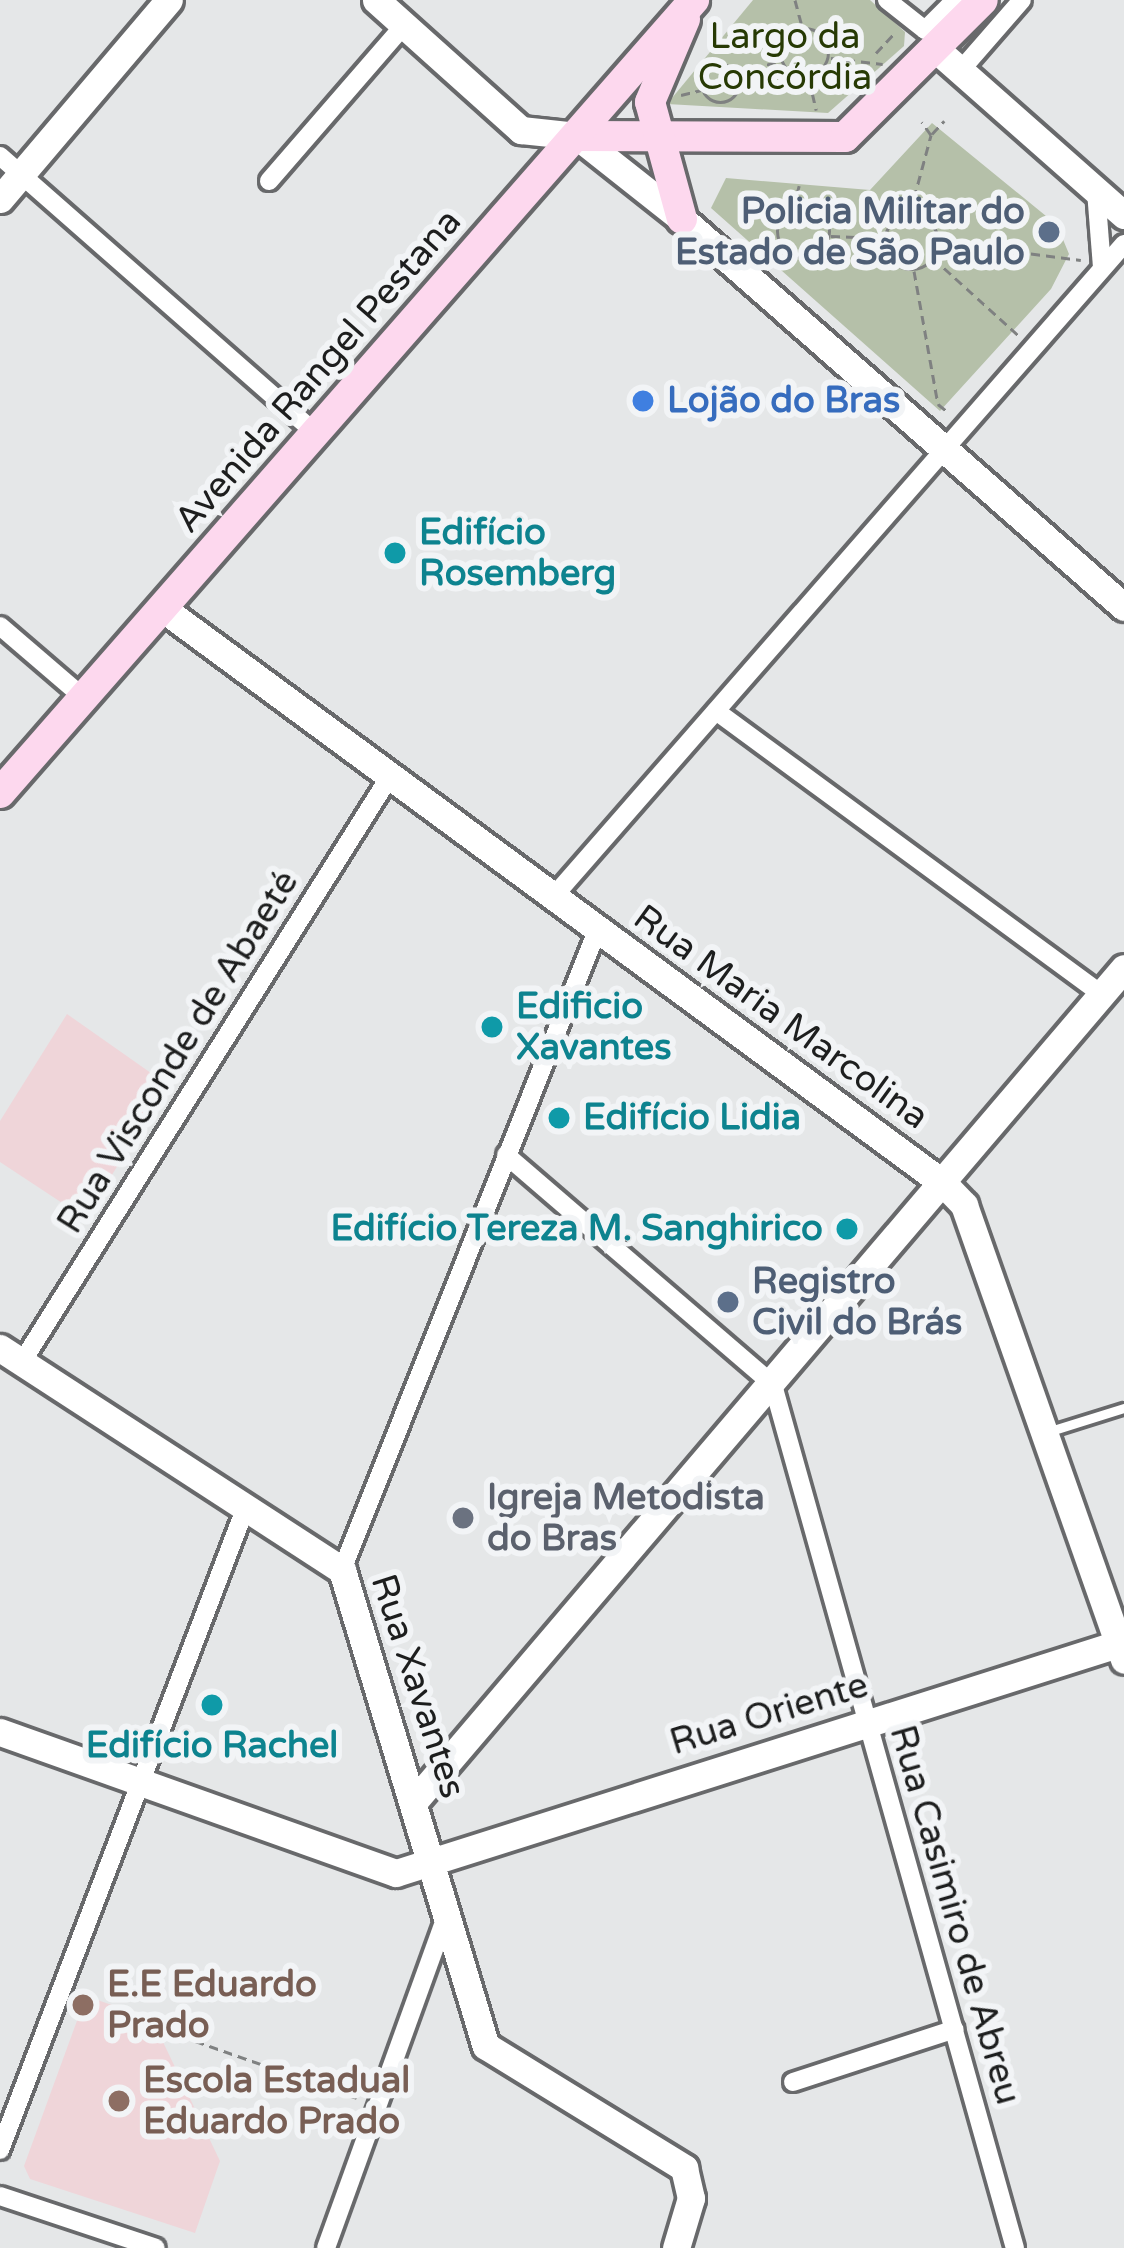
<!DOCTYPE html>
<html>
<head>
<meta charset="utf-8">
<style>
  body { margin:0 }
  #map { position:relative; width:1124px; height:2248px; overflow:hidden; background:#e5e7e8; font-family:"Varela Round",sans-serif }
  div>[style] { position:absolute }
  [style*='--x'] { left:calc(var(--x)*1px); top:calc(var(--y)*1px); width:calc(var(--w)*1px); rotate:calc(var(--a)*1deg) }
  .education>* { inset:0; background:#efd5d9 }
  .green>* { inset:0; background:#b5c0a9 }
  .path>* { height:3px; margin-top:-1.5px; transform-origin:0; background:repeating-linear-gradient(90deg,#7f8181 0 9px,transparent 0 15px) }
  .path>.ring { margin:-1.5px; padding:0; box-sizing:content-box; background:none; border:3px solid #7f8181; border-radius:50% }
  .roads { filter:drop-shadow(3px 0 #68696b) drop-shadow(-3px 0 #68696b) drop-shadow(0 3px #68696b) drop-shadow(0 -3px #68696b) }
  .lane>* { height:9px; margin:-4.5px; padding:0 4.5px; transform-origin:4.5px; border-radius:4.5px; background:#fff }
  .street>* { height:18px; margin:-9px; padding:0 9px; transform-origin:9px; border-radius:9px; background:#fff }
  .secondary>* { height:27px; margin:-13.5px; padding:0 13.5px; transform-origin:13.5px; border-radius:13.5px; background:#fff }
  .primary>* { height:30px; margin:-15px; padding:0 15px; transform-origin:15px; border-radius:15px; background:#fdd8ee }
  .dots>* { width:33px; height:33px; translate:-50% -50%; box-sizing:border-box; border:6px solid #f2f4f6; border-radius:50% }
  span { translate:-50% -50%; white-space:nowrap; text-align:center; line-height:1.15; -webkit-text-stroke:12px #f2f4f6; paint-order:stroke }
  .park-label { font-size:36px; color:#273a04 }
  .service-label { font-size:36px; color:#4e5e75; font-weight:700 }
  .right { translate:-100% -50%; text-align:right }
  .left { translate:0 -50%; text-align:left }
  .street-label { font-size:36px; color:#1d1e1e }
  .shop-label { font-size:36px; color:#366cbe; font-weight:700 }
  .culture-label { font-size:36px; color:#0d838f; font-weight:700 }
  .worship-label { font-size:36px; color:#5b616d; font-weight:700 }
  .education-label { font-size:36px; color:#785e54; font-weight:700 }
</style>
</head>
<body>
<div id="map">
  <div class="education">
    <div style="clip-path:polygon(67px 1014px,168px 1085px,85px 1218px,0 1162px,0 1121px)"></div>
    <div style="clip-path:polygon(86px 1996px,152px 2019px,220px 2161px,195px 2233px,30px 2179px,24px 2166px)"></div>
  </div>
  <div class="green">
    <div style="clip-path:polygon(753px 0,870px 0,905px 32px,904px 46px,828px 113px,667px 104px)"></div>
    <div style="clip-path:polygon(932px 123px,1057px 225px,1069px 254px,1051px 289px,940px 411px,711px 208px,726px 178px,870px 190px)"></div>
  </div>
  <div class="path">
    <div style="--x:795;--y:0;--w:28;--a:75"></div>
    <div class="ring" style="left:780px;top:28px;width:45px;height:45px"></div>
    <div style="--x:876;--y:53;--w:26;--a:-47"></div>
    <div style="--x:831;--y:58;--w:52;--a:6.6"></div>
    <div class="ring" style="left:701px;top:64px;width:35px;height:35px"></div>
    <div style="--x:739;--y:75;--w:44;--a:-20.1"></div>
    <div style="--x:809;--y:79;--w:32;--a:77"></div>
    <div style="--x:681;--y:95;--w:21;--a:-14"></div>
    <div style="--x:932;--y:134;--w:18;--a:-47"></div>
    <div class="ring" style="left:777px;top:205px;width:49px;height:49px"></div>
    <div style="--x:794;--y:205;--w:20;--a:-75"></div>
    <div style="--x:910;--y:213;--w:81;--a:-74.9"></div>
    <div style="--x:931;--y:135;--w:16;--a:-125"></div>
    <div class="ring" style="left:884px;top:215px;width:51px;height:51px"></div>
    <div style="--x:831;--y:236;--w:51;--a:2.2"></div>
    <div style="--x:942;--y:242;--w:140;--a:7.4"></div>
    <div style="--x:933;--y:258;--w:115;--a:42.2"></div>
    <div style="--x:768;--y:265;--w:21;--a:-47"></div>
    <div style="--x:914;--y:271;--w:135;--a:79.8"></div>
    <div style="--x:938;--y:404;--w:14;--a:39"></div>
    <div style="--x:167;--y:2031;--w:201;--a:19.4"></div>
  </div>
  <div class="roads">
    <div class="lane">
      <div style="--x:1047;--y:1432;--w:81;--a:-17.3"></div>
    </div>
    <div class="street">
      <div style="--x:887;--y:0;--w:48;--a:38.3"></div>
      <div style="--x:925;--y:30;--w:42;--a:-45"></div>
      <div style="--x:960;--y:71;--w:94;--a:-48.9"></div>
      <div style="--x:0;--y:156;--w:421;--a:41.3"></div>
      <div style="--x:269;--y:181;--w:206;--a:-49.1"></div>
      <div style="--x:1096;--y:191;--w:76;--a:85.5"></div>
      <div style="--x:0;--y:626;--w:111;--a:40.6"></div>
      <div style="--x:716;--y:711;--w:478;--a:36.3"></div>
      <div style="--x:554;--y:896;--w:866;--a:-48.84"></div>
      <div style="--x:506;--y:1155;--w:352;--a:40.7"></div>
      <div style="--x:773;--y:1385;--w:896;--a:74.34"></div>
      <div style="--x:22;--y:1362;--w:692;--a:-57.87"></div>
      <div style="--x:342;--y:1570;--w:691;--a:-68.26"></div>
      <div style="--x:793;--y:2082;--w:170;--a:-18.1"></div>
      <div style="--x:0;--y:2150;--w:686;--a:-69.08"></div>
      <div style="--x:0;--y:2196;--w:164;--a:18.4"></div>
      <div style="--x:326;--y:2248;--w:355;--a:-70.1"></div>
    </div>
    <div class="secondary">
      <div style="--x:376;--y:0;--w:195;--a:41.9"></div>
      <div style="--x:521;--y:130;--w:56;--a:6.1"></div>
      <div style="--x:577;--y:136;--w:134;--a:38.3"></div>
      <div style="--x:682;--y:219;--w:588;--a:41.28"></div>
      <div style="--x:938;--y:51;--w:248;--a:41.4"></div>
      <div style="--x:0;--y:199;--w:261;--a:-49.7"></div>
      <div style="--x:162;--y:608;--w:971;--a:36.37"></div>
      <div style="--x:944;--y:1184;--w:29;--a:46"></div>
      <div style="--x:964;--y:1205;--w:482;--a:70.6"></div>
      <div style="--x:0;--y:1348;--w:408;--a:33"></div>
      <div style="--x:342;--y:1570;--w:497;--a:73.2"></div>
      <div style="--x:486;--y:2046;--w:233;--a:31.6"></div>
      <div style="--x:684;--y:2168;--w:31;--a:77"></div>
      <div style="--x:691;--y:2198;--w:52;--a:106.7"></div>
      <div style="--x:0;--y:1732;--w:420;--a:19.6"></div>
      <div style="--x:396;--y:1873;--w:764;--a:-17.6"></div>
      <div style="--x:417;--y:1798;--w:1090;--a:-49.58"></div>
    </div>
    <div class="primary">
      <div style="--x:577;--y:136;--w:268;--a:0.2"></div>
      <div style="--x:845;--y:137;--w:194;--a:-44.8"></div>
      <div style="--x:682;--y:219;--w:121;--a:-105.3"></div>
      <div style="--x:650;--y:102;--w:90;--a:-67.1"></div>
      <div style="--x:0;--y:793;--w:1054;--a:-48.81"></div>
    </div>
  </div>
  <div class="dots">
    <div style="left:1049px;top:232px;background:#5c6f8a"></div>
    <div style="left:643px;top:401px;background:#3f7fe0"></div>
    <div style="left:395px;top:553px;background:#0f9aa8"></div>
    <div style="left:492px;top:1027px;background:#0f9aa8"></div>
    <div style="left:559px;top:1118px;background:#0f9aa8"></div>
    <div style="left:847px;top:1229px;background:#0f9aa8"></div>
    <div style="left:728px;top:1302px;background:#5c6f8a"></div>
    <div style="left:463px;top:1518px;background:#6b7280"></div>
    <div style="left:212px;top:1705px;background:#0f9aa8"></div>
    <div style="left:83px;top:2005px;background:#8d6e63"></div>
    <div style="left:119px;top:2101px;background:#8d6e63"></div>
  </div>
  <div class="park-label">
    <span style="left:785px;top:57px">Largo da<br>Concórdia</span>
  </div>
  <div class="service-label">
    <span class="right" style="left:1025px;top:232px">Policia Militar do<br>Estado de São Paulo</span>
    <span class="left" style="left:752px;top:1302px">Registro<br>Civil do Brás</span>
  </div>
  <div class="street-label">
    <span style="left:318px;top:371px;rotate:-49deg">Avenida Rangel Pestana</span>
    <span style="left:781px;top:1017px;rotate:36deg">Rua Maria Marcolina</span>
    <span style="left:178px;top:1052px;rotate:-58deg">Rua Visconde de Abaeté</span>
    <span style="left:418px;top:1686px;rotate:72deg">Rua Xavantes</span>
    <span style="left:769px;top:1714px;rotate:-17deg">Rua Oriente</span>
    <span style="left:955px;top:1915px;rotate:74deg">Rua Casimiro de Abreu</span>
  </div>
  <div class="shop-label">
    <span class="left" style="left:667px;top:401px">Lojão do Bras</span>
  </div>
  <div class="culture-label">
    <span class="left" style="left:419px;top:553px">Edifício<br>Rosemberg</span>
    <span class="left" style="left:516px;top:1027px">Edificio<br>Xavantes</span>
    <span class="left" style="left:583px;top:1118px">Edifício Lidia</span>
    <span class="right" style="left:823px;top:1229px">Edifício Tereza M. Sanghirico</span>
    <span style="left:212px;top:1746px">Edifício Rachel</span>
  </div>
  <div class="worship-label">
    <span class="left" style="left:487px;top:1518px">Igreja Metodista<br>do Bras</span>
  </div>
  <div class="education-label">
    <span class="left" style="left:107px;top:2005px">E.E Eduardo<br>Prado</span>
    <span class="left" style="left:143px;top:2101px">Escola Estadual<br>Eduardo Prado</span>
  </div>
</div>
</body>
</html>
